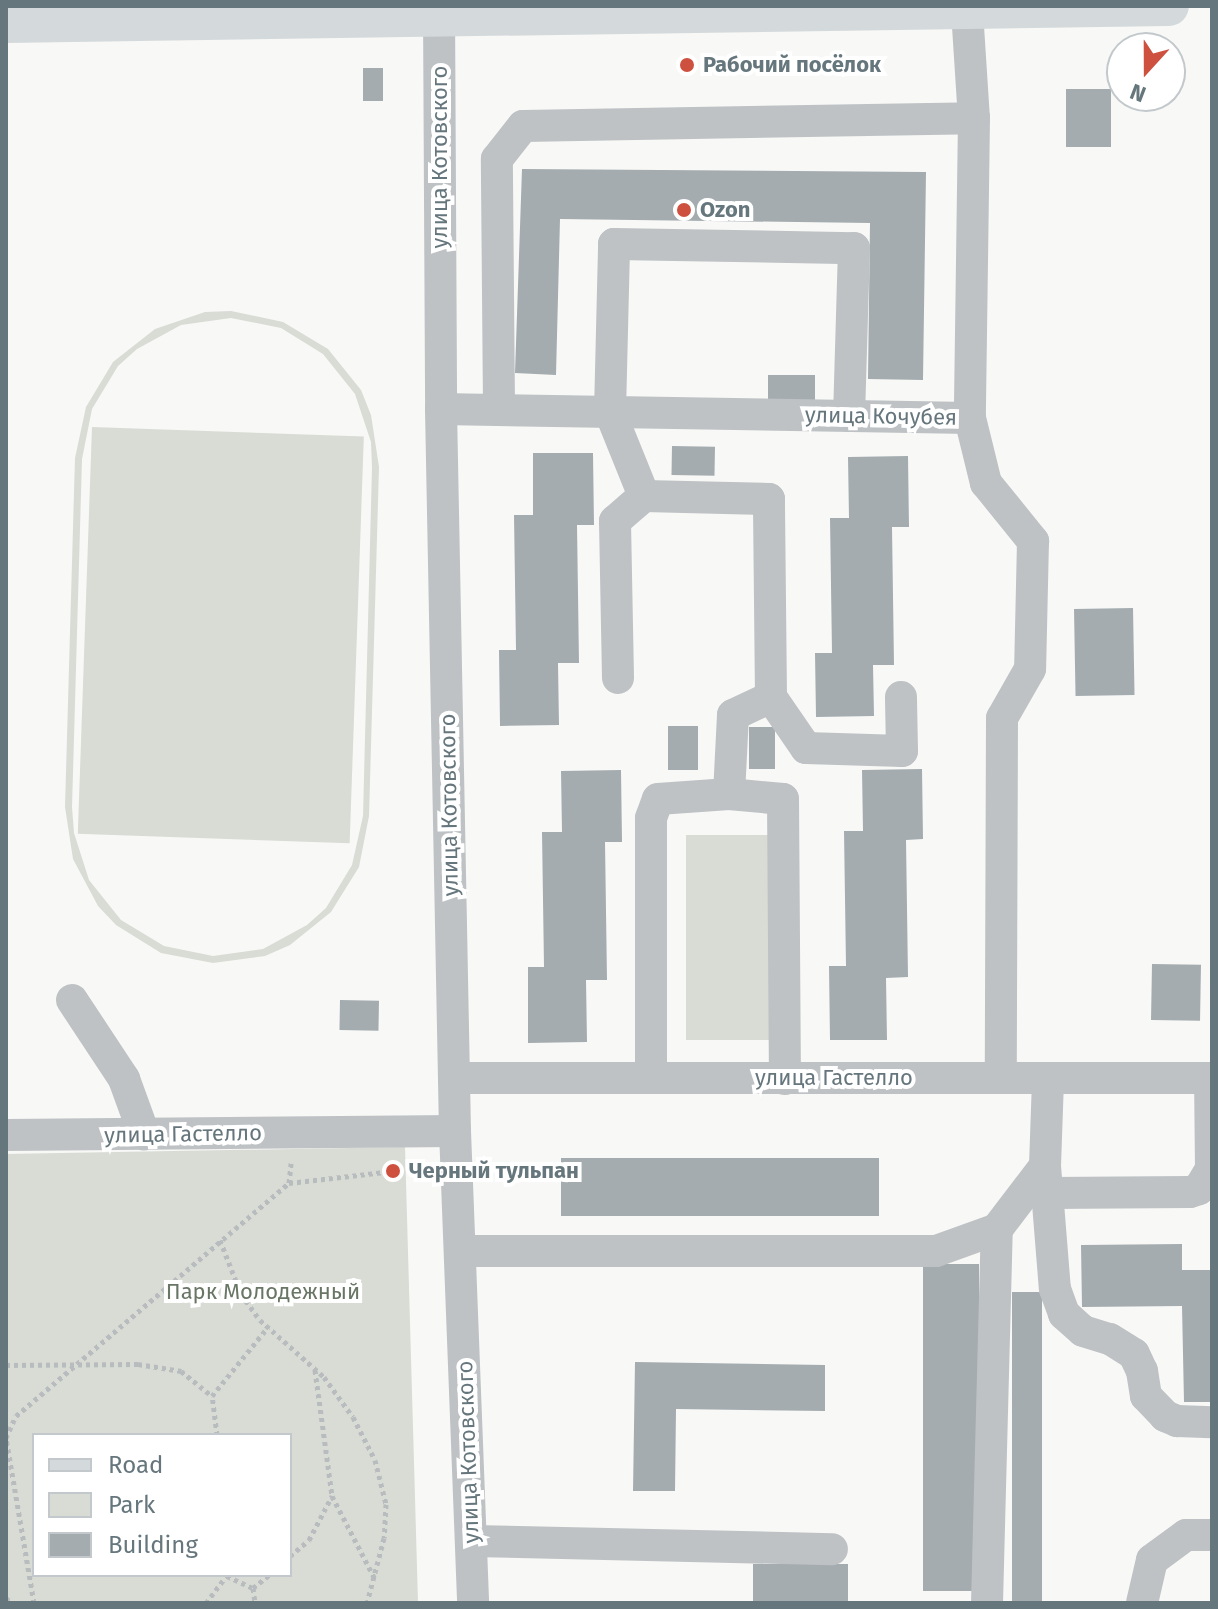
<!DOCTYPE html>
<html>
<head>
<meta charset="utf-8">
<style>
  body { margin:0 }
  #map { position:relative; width:1218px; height:1609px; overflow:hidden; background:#f8f8f6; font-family:"Fira Sans",sans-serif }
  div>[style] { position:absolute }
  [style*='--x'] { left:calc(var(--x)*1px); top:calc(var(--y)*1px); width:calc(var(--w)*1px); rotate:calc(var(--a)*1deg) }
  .green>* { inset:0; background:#d8dcd5; transform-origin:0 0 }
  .building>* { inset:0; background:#a4acb0; transform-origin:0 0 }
  .path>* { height:5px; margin-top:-2.5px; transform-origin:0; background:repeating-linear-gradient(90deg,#b8bcbe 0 4px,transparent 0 8px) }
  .minor>* { height:32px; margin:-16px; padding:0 16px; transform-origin:16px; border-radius:16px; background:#bec2c5 }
  .major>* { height:40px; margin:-20px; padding:0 20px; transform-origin:20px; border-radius:20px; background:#d4d9db }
  .dots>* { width:22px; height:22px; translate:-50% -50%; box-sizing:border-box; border:4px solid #fff; border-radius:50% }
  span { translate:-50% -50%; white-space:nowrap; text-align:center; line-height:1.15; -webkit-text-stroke:8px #fff; paint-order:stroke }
  .poi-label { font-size:22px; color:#66767d; font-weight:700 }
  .left { translate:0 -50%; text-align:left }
  .street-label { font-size:22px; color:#66767d }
  .park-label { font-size:22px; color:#697665 }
  .frame { position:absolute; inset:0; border:8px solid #66767d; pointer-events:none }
  .legend { position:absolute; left:32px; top:1433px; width:260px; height:144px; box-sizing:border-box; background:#fff; border:2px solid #c2c8cb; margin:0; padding:10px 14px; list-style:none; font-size:24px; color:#66767d }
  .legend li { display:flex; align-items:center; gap:16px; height:40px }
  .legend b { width:40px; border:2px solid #c2c8cb }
  .north { position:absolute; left:1106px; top:32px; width:80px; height:80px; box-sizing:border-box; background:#fff; border:2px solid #c2c8cb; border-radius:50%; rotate:201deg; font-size:22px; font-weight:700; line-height:32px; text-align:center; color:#66767d }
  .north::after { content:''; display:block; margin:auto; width:28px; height:36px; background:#ce5140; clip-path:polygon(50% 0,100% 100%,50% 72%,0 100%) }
</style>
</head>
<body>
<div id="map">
  <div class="green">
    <div style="clip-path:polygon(evenodd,231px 311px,283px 322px,328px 349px,361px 390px,371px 415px,379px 467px,369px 816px,359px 867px,331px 912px,290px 945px,265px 956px,213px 963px,161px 953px,116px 925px,98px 906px,73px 859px,65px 807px,75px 458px,86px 407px,113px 362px,155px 329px,205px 312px,231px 311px,231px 318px,281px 328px,323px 354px,355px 394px,371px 442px,372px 467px,363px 816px,352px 865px,326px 908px,307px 925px,263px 949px,213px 956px,164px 946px,121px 920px,89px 880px,74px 833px,72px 807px,82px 459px,92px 409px,118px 366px,137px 349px,181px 325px,231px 318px)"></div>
    <div style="left:92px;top:427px;width:272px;height:407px;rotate:2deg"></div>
    <div style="left:773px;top:835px;width:205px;height:87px;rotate:90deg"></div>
    <div style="clip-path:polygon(evenodd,405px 1147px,418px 1603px,6px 1603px,6px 1154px,405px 1147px,34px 1435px,290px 1435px,290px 1575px,34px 1575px,34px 1435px)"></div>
  </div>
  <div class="building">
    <div style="left:363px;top:68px;width:20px;height:33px"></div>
    <div style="left:1066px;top:89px;width:45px;height:58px"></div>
    <div style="clip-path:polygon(522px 169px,926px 172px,923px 380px,868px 379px,870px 223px,560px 219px,556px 375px,515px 373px)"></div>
    <div style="left:768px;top:375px;width:47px;height:27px"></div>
    <div style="left:672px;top:446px;width:43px;height:29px;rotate:1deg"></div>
    <div style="clip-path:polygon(533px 453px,593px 453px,594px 525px,577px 525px,579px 663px,558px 663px,559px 725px,500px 726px,499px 650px,516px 650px,514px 515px,533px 515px)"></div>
    <div style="clip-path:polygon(908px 456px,909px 527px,892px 527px,894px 665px,873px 665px,874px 716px,816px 717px,815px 653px,832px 653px,830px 518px,849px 518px,848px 457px)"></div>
    <div style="left:1133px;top:608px;width:87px;height:59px;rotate:89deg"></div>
    <div style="left:668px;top:726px;width:30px;height:44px"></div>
    <div style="left:749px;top:727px;width:26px;height:42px"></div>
    <div style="clip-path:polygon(922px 769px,923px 839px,906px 840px,908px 977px,886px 978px,887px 1040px,830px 1040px,829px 966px,846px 966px,844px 831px,863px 831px,862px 770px)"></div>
    <div style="clip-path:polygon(621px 770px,622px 842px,605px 842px,607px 980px,586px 980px,587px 1042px,528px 1043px,528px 967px,544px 967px,542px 832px,562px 832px,561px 771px)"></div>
    <div style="left:1152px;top:964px;width:49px;height:56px;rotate:1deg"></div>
    <div style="left:340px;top:1000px;width:39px;height:30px;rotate:1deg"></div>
    <div style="left:879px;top:1158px;width:58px;height:318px;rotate:90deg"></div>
    <div style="clip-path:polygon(1182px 1244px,1182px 1270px,1212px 1270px,1212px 1402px,1184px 1402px,1182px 1306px,1082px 1307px,1081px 1245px)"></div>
    <div style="left:923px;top:1264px;width:56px;height:327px"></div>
    <div style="left:1012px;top:1292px;width:30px;height:311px"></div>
    <div style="clip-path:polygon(635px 1362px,825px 1365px,825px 1411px,676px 1409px,675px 1491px,633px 1491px)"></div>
    <div style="left:753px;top:1564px;width:95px;height:39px"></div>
  </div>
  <div class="path">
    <div style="--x:289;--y:1183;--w:105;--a:-6.6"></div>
    <div style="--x:220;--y:1240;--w:58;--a:68.7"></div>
    <div style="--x:241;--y:1294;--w:32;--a:54"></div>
    <div style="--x:260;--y:1320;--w:86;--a:41.7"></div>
    <div style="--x:324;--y:1377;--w:49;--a:54.1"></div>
    <div style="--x:353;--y:1417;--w:48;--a:62.9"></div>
    <div style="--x:375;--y:1460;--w:45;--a:76"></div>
    <div style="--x:386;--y:1504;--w:34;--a:93"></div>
    <div style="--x:384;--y:1538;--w:67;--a:104.7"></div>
    <div style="--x:6;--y:1365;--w:132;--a:-0.4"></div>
    <div style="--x:138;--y:1364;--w:44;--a:9.2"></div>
    <div style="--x:181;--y:1371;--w:40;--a:39"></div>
    <div style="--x:315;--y:1370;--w:127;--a:82.3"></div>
    <div style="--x:217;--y:1435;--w:39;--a:-97"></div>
    <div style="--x:212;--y:1396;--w:89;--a:-50.9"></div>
    <div style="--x:290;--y:1556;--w:25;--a:-40"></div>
    <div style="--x:309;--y:1540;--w:50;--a:-62.4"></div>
    <div style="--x:332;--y:1496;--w:93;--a:62.6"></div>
    <div style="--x:227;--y:1576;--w:29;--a:25"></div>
    <div style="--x:253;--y:1588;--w:15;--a:82"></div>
    <div style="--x:253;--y:1588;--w:21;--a:-39"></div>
    <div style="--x:6;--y:1598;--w:8;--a:40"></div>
    <div style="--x:34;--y:1603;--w:167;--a:-99.6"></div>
    <div style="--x:6;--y:1438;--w:24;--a:-66"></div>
    <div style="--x:16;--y:1416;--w:359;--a:-40.5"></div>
    <div style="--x:289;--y:1183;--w:20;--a:-84"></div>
    <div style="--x:206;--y:1603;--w:35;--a:-53"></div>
  </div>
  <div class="minor">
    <div style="--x:439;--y:6;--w:403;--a:89.7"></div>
    <div style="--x:441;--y:409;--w:722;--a:88.89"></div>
    <div style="--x:455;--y:1131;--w:472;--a:87.8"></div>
    <div style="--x:967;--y:11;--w:107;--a:86.3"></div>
    <div style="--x:974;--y:118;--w:300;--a:90.8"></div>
    <div style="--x:970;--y:418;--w:67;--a:76.2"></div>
    <div style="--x:986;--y:483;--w:75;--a:51"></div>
    <div style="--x:1033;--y:541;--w:128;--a:91.3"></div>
    <div style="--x:1030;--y:669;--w:56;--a:119.7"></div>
    <div style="--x:1002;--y:718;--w:360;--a:90.2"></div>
    <div style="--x:499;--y:408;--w:249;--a:-90.5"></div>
    <div style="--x:497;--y:159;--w:42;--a:-51.8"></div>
    <div style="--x:523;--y:126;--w:451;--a:-1"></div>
    <div style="--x:441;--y:409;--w:529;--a:0.97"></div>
    <div style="--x:618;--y:678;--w:157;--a:-91.1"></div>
    <div style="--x:615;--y:521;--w:38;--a:-41"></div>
    <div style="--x:771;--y:697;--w:62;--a:55.5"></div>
    <div style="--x:806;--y:748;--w:96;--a:1.8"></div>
    <div style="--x:902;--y:751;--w:54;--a:-91.1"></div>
    <div style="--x:729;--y:794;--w:79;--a:-87.1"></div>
    <div style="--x:733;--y:715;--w:42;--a:-25.3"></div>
    <div style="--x:771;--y:697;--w:198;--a:-90.6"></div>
    <div style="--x:769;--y:499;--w:125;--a:-178.6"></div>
    <div style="--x:644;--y:496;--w:91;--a:-112"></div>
    <div style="--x:610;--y:412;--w:168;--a:-88.6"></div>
    <div style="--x:614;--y:244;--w:240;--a:1"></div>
    <div style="--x:854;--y:248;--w:168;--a:91.7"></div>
    <div style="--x:72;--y:1000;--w:95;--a:56.6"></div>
    <div style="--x:124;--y:1079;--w:59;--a:70"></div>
    <div style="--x:455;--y:1078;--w:757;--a:0"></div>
    <div style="--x:651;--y:1078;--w:260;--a:-90"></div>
    <div style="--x:651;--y:818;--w:20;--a:-70"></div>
    <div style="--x:658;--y:799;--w:71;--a:-4"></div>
    <div style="--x:729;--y:794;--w:54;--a:5.3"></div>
    <div style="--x:783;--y:799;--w:280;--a:89.6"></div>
    <div style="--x:6;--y:1135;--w:449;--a:-0.5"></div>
    <div style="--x:1045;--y:1166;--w:123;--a:85.4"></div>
    <div style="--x:1055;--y:1289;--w:27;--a:70"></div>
    <div style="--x:1064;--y:1314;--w:25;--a:42"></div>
    <div style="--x:1083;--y:1331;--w:28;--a:17"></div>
    <div style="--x:1110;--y:1339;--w:28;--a:32"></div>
    <div style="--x:1134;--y:1354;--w:19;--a:65"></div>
    <div style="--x:1142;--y:1371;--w:25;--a:81"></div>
    <div style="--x:1146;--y:1396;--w:28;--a:46"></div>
    <div style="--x:1165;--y:1416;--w:13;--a:23"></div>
    <div style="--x:1177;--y:1421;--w:35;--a:2"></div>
    <div style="--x:1049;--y:1193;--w:141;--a:-0.4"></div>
    <div style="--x:1190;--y:1192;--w:9;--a:-18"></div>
    <div style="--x:1199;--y:1189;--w:23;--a:-59"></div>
    <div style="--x:1211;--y:1169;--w:91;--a:-90.6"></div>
    <div style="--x:460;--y:1251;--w:476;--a:0"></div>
    <div style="--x:936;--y:1251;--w:65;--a:-19.8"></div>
    <div style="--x:997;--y:1229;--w:79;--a:-52.7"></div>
    <div style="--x:1045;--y:1166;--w:88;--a:-88"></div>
    <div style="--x:472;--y:1541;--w:360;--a:1.3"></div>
    <div style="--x:987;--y:1603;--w:374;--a:-88.5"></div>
    <div style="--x:1142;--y:1603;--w:44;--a:-76.9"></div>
    <div style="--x:1152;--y:1560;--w:42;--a:-36.3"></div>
    <div style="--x:1186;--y:1535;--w:26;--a:0"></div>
  </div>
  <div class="major">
    <div style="--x:6;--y:23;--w:1163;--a:-0.84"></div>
  </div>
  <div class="dots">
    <div style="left:687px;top:65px;background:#ce5140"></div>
    <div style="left:684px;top:210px;background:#ce5140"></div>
    <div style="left:393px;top:1171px;background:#ce5140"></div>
  </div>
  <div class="poi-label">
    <span class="left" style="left:703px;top:65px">Рабочий посёлок</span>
    <span class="left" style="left:700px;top:210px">Ozon</span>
    <span class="left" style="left:409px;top:1171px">Черный тульпан</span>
  </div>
  <div class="street-label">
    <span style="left:440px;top:157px;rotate:-90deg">улица Котовского</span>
    <span style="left:881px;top:416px;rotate:1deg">улица Кочубея</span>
    <span style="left:449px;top:805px;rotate:-91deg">улица Котовского</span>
    <span style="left:834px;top:1078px">улица Гастелло</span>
    <span style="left:183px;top:1134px;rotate:-1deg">улица Гастелло</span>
    <span style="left:468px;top:1452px;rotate:-92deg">улица Котовского</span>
  </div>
  <div class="park-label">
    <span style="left:263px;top:1292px">Парк Молодежный</span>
  </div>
  <div class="frame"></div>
  <ul class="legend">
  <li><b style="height:10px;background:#d4d9db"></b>Road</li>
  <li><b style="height:22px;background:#d8dcd5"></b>Park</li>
  <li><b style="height:22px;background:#a4acb0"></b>Building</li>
  </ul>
  <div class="north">N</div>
</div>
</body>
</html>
